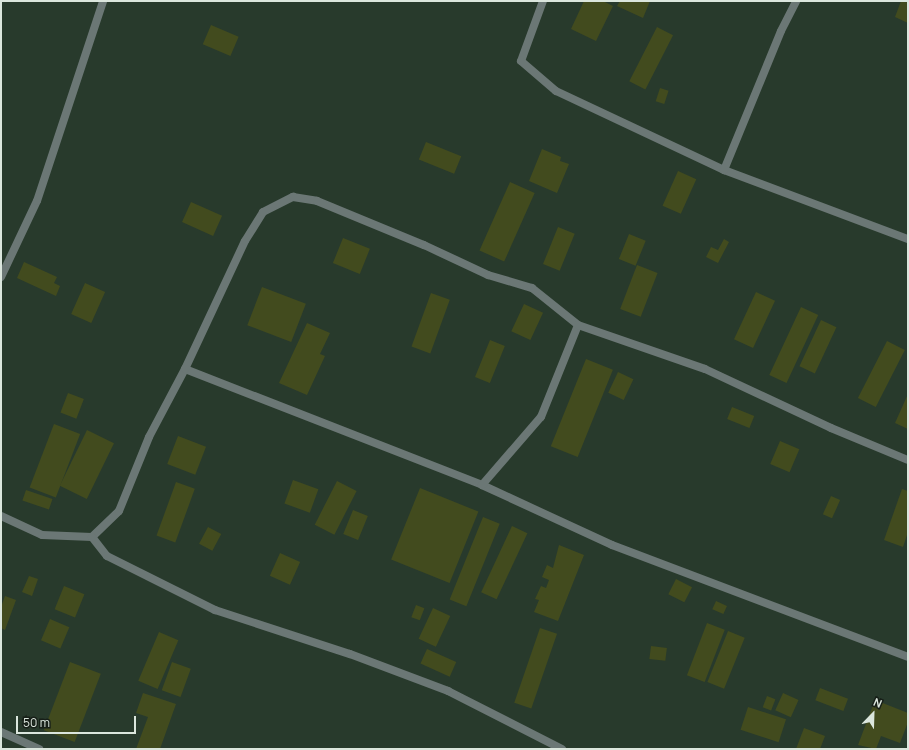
<!DOCTYPE html>
<html>
<head>
<meta charset="utf-8">
<style>
  body { margin:0 }
  #map { position:relative; width:909px; height:750px; overflow:hidden; background:#283a2c; font-family:Manrope,sans-serif }
  div>[style] { position:absolute }
  [style*='--x'] { left:calc(var(--x)*1px); top:calc(var(--y)*1px); width:calc(var(--w)*1px); rotate:calc(var(--a)*1deg) }
  .building>* { inset:0; background:#424b1e; transform-origin:0 0 }
  .street>* { height:8px; margin:-4px; padding:0 4px; transform-origin:4px; border-radius:4px; background:#6b7775 }
  span { translate:-50% -50%; white-space:nowrap; text-align:center; line-height:1.15; -webkit-text-stroke:4px #171f18; paint-order:stroke }
  .frame { position:absolute; inset:0; border:2px solid #dbe6dd; pointer-events:none }
  .north { position:absolute; left:853px; top:694px; width:40px; height:40px; -webkit-text-stroke:3px #171f18; paint-order:stroke; rotate:23deg; font-size:11px; font-weight:700; line-height:16px; text-align:center; color:#dbe6dd }
  .north::after { content:''; display:block; margin:auto; width:14px; height:18px; background:#dbe6dd; clip-path:polygon(50% 0,100% 100%,50% 72%,0 100%) }
  .scale { position:absolute; left:16px; top:716px; width:120px; height:18px; box-sizing:border-box; border:2px solid #dbe6dd; border-top:0; padding-left:5px; font-size:12px; line-height:14px; white-space:nowrap; color:#dbe6dd; -webkit-text-stroke:3px #171f18; paint-order:stroke }
</style>
</head>
<body>
<div id="map">
  <div class="building">
    <div style="clip-path:polygon(584px 1px,603px 1px,613px 6px,596px 41px,571px 29px)"></div>
    <div style="clip-path:polygon(620px 1px,650px 1px,643px 18px,617px 6px)"></div>
    <div style="clip-path:polygon(901px 1px,908px 1px,908px 23px,895px 17px)"></div>
    <div style="left:211px;top:25px;width:30px;height:21px;rotate:23deg"></div>
    <div style="left:657px;top:27px;width:18px;height:61px;rotate:27deg"></div>
    <div style="left:660px;top:88px;width:9px;height:14px;rotate:18deg"></div>
    <div style="left:426px;top:142px;width:38px;height:19px;rotate:22deg"></div>
    <div style="clip-path:polygon(542px 149px,561px 157px,560px 161px,569px 164px,557px 193px,529px 181px)"></div>
    <div style="left:678px;top:171px;width:20px;height:38px;rotate:24deg"></div>
    <div style="left:510px;top:182px;width:27px;height:75px;rotate:24deg"></div>
    <div style="left:191px;top:202px;width:34px;height:22px;rotate:24deg"></div>
    <div style="left:558px;top:227px;width:18px;height:40px;rotate:22deg"></div>
    <div style="left:629px;top:234px;width:18px;height:27px;rotate:22deg"></div>
    <div style="left:343px;top:238px;width:29px;height:27px;rotate:22deg"></div>
    <div style="clip-path:polygon(724px 239px,729px 242px,718px 263px,706px 257px,711px 247px,718px 250px)"></div>
    <div style="clip-path:polygon(24px 262px,57px 277px,54px 283px,60px 286px,56px 296px,17px 278px)"></div>
    <div style="left:637px;top:265px;width:22px;height:47px;rotate:21deg"></div>
    <div style="left:85px;top:283px;width:22px;height:34px;rotate:24deg"></div>
    <div style="left:262px;top:287px;width:47px;height:41px;rotate:21deg"></div>
    <div style="left:756px;top:292px;width:21px;height:52px;rotate:25deg"></div>
    <div style="left:431px;top:293px;width:20px;height:57px;rotate:20deg"></div>
    <div style="left:524px;top:304px;width:21px;height:30px;rotate:25deg"></div>
    <div style="left:801px;top:307px;width:19px;height:75px;rotate:25deg"></div>
    <div style="left:821px;top:320px;width:17px;height:51px;rotate:25deg"></div>
    <div style="clip-path:polygon(307px 323px,330px 333px,320px 354px,325px 356px,307px 395px,279px 383px)"></div>
    <div style="left:490px;top:340px;width:16px;height:40px;rotate:22deg"></div>
    <div style="left:887px;top:341px;width:20px;height:64px;rotate:27deg"></div>
    <div style="left:586px;top:359px;width:29px;height:94px;rotate:22deg"></div>
    <div style="left:618px;top:372px;width:17px;height:23px;rotate:25deg"></div>
    <div style="left:68px;top:393px;width:17px;height:21px;rotate:21deg"></div>
    <div style="clip-path:polygon(908px 394px,908px 429px,895px 423px)"></div>
    <div style="left:732px;top:407px;width:24px;height:13px;rotate:22deg"></div>
    <div style="left:54px;top:424px;width:28px;height:68px;rotate:21deg"></div>
    <div style="left:87px;top:430px;width:30px;height:62px;rotate:26deg"></div>
    <div style="left:178px;top:436px;width:30px;height:30px;rotate:21deg"></div>
    <div style="left:780px;top:441px;width:21px;height:25px;rotate:23deg"></div>
    <div style="left:293px;top:480px;width:27px;height:25px;rotate:20deg"></div>
    <div style="left:337px;top:481px;width:22px;height:49px;rotate:27deg"></div>
    <div style="left:176px;top:482px;width:20px;height:57px;rotate:20deg"></div>
    <div style="left:420px;top:488px;width:63px;height:77px;rotate:22deg"></div>
    <div style="clip-path:polygon(902px 489px,908px 491px,908px 532px,903px 547px,884px 540px)"></div>
    <div style="left:26px;top:490px;width:28px;height:11px;rotate:19deg"></div>
    <div style="left:831px;top:496px;width:10px;height:20px;rotate:24deg"></div>
    <div style="left:353px;top:510px;width:16px;height:26px;rotate:22deg"></div>
    <div style="left:483px;top:517px;width:18px;height:89px;rotate:22deg"></div>
    <div style="left:512px;top:526px;width:17px;height:73px;rotate:25deg"></div>
    <div style="left:208px;top:527px;width:15px;height:19px;rotate:28deg"></div>
    <div style="clip-path:polygon(559px 545px,584px 555px,558px 621px,534px 612px,539px 600px,535px 599px,541px 586px,546px 588px,549px 580px,542px 577px,547px 565px,553px 568px)"></div>
    <div style="left:280px;top:553px;width:22px;height:25px;rotate:24deg"></div>
    <div style="clip-path:polygon(29px 576px,38px 579px,32px 596px,22px 592px)"></div>
    <div style="left:676px;top:579px;width:18px;height:17px;rotate:27deg"></div>
    <div style="left:64px;top:586px;width:22px;height:25px;rotate:22deg"></div>
    <div style="clip-path:polygon(5px 596px,16px 600px,5px 630px,1px 628px,1px 607px)"></div>
    <div style="left:716px;top:601px;width:12px;height:9px;rotate:24deg"></div>
    <div style="left:416px;top:605px;width:9px;height:13px;rotate:21deg"></div>
    <div style="left:433px;top:608px;width:19px;height:34px;rotate:25deg"></div>
    <div style="left:50px;top:619px;width:21px;height:23px;rotate:23deg"></div>
    <div style="left:707px;top:623px;width:19px;height:56px;rotate:21deg"></div>
    <div style="left:540px;top:628px;width:18px;height:79px;rotate:19deg"></div>
    <div style="left:728px;top:631px;width:18px;height:55px;rotate:22deg"></div>
    <div style="left:159px;top:632px;width:21px;height:53px;rotate:23deg"></div>
    <div style="left:651px;top:646px;width:16px;height:13px;rotate:7deg"></div>
    <div style="left:427px;top:649px;width:32px;height:16px;rotate:24deg"></div>
    <div style="left:70px;top:662px;width:33px;height:73px;rotate:21deg"></div>
    <div style="left:172px;top:662px;width:20px;height:30px;rotate:20deg"></div>
    <div style="left:820px;top:688px;width:30px;height:13px;rotate:21deg"></div>
    <div style="clip-path:polygon(143px 693px,176px 704px,160px 749px,136px 749px,148px 717px,136px 713px)"></div>
    <div style="left:783px;top:693px;width:17px;height:19px;rotate:24deg"></div>
    <div style="left:767px;top:696px;width:9px;height:12px;rotate:21deg"></div>
    <div style="clip-path:polygon(875px 700px,908px 713px,908px 722px,900px 743px,881px 736px,876px 749px,858px 745px)"></div>
    <div style="left:748px;top:707px;width:40px;height:24px;rotate:18deg"></div>
    <div style="clip-path:polygon(804px 728px,825px 736px,820px 749px,796px 749px)"></div>
  </div>
  <div class="street">
    <div style="--x:543;--y:1;--w:64;--a:110.1"></div>
    <div style="--x:521;--y:61;--w:46;--a:40.6"></div>
    <div style="--x:556;--y:91;--w:186;--a:25.2"></div>
    <div style="--x:724;--y:170;--w:197;--a:20.6"></div>
    <div style="--x:724;--y:170;--w:150;--a:-67.7"></div>
    <div style="--x:781;--y:31;--w:34;--a:-63"></div>
    <div style="--x:1;--y:277;--w:84;--a:-64.7"></div>
    <div style="--x:37;--y:201;--w:211;--a:-71.7"></div>
    <div style="--x:185;--y:369;--w:319;--a:21.3"></div>
    <div style="--x:482;--y:485;--w:143;--a:24.8"></div>
    <div style="--x:612;--y:545;--w:316;--a:20.7"></div>
    <div style="--x:482;--y:485;--w:90;--a:-49.1"></div>
    <div style="--x:541;--y:417;--w:99;--a:-68.1"></div>
    <div style="--x:1;--y:516;--w:45;--a:24.9"></div>
    <div style="--x:42;--y:535;--w:50;--a:2.3"></div>
    <div style="--x:92;--y:537;--w:37;--a:-44"></div>
    <div style="--x:119;--y:511;--w:80;--a:-67.9"></div>
    <div style="--x:149;--y:437;--w:77;--a:-62.1"></div>
    <div style="--x:185;--y:369;--w:141;--a:-64.9"></div>
    <div style="--x:245;--y:241;--w:34;--a:-58"></div>
    <div style="--x:263;--y:212;--w:34;--a:-27"></div>
    <div style="--x:293;--y:197;--w:24;--a:9"></div>
    <div style="--x:317;--y:201;--w:116;--a:22.4"></div>
    <div style="--x:424;--y:245;--w:71;--a:25.1"></div>
    <div style="--x:488;--y:275;--w:46;--a:16.5"></div>
    <div style="--x:532;--y:288;--w:59;--a:38.8"></div>
    <div style="--x:578;--y:325;--w:134;--a:19.1"></div>
    <div style="--x:705;--y:369;--w:139;--a:25.1"></div>
    <div style="--x:831;--y:428;--w:83;--a:22.6"></div>
    <div style="--x:92;--y:537;--w:24;--a:52"></div>
    <div style="--x:107;--y:556;--w:121;--a:26.6"></div>
    <div style="--x:215;--y:610;--w:142;--a:18.1"></div>
    <div style="--x:350;--y:654;--w:105;--a:20.7"></div>
    <div style="--x:448;--y:691;--w:128;--a:27"></div>
    <div style="--x:1;--y:732;--w:42;--a:24.1"></div>
  </div>
  <div class="frame"></div>
  <div class="north">N</div>
  <div class="scale">50 m</div>
</div>
</body>
</html>
